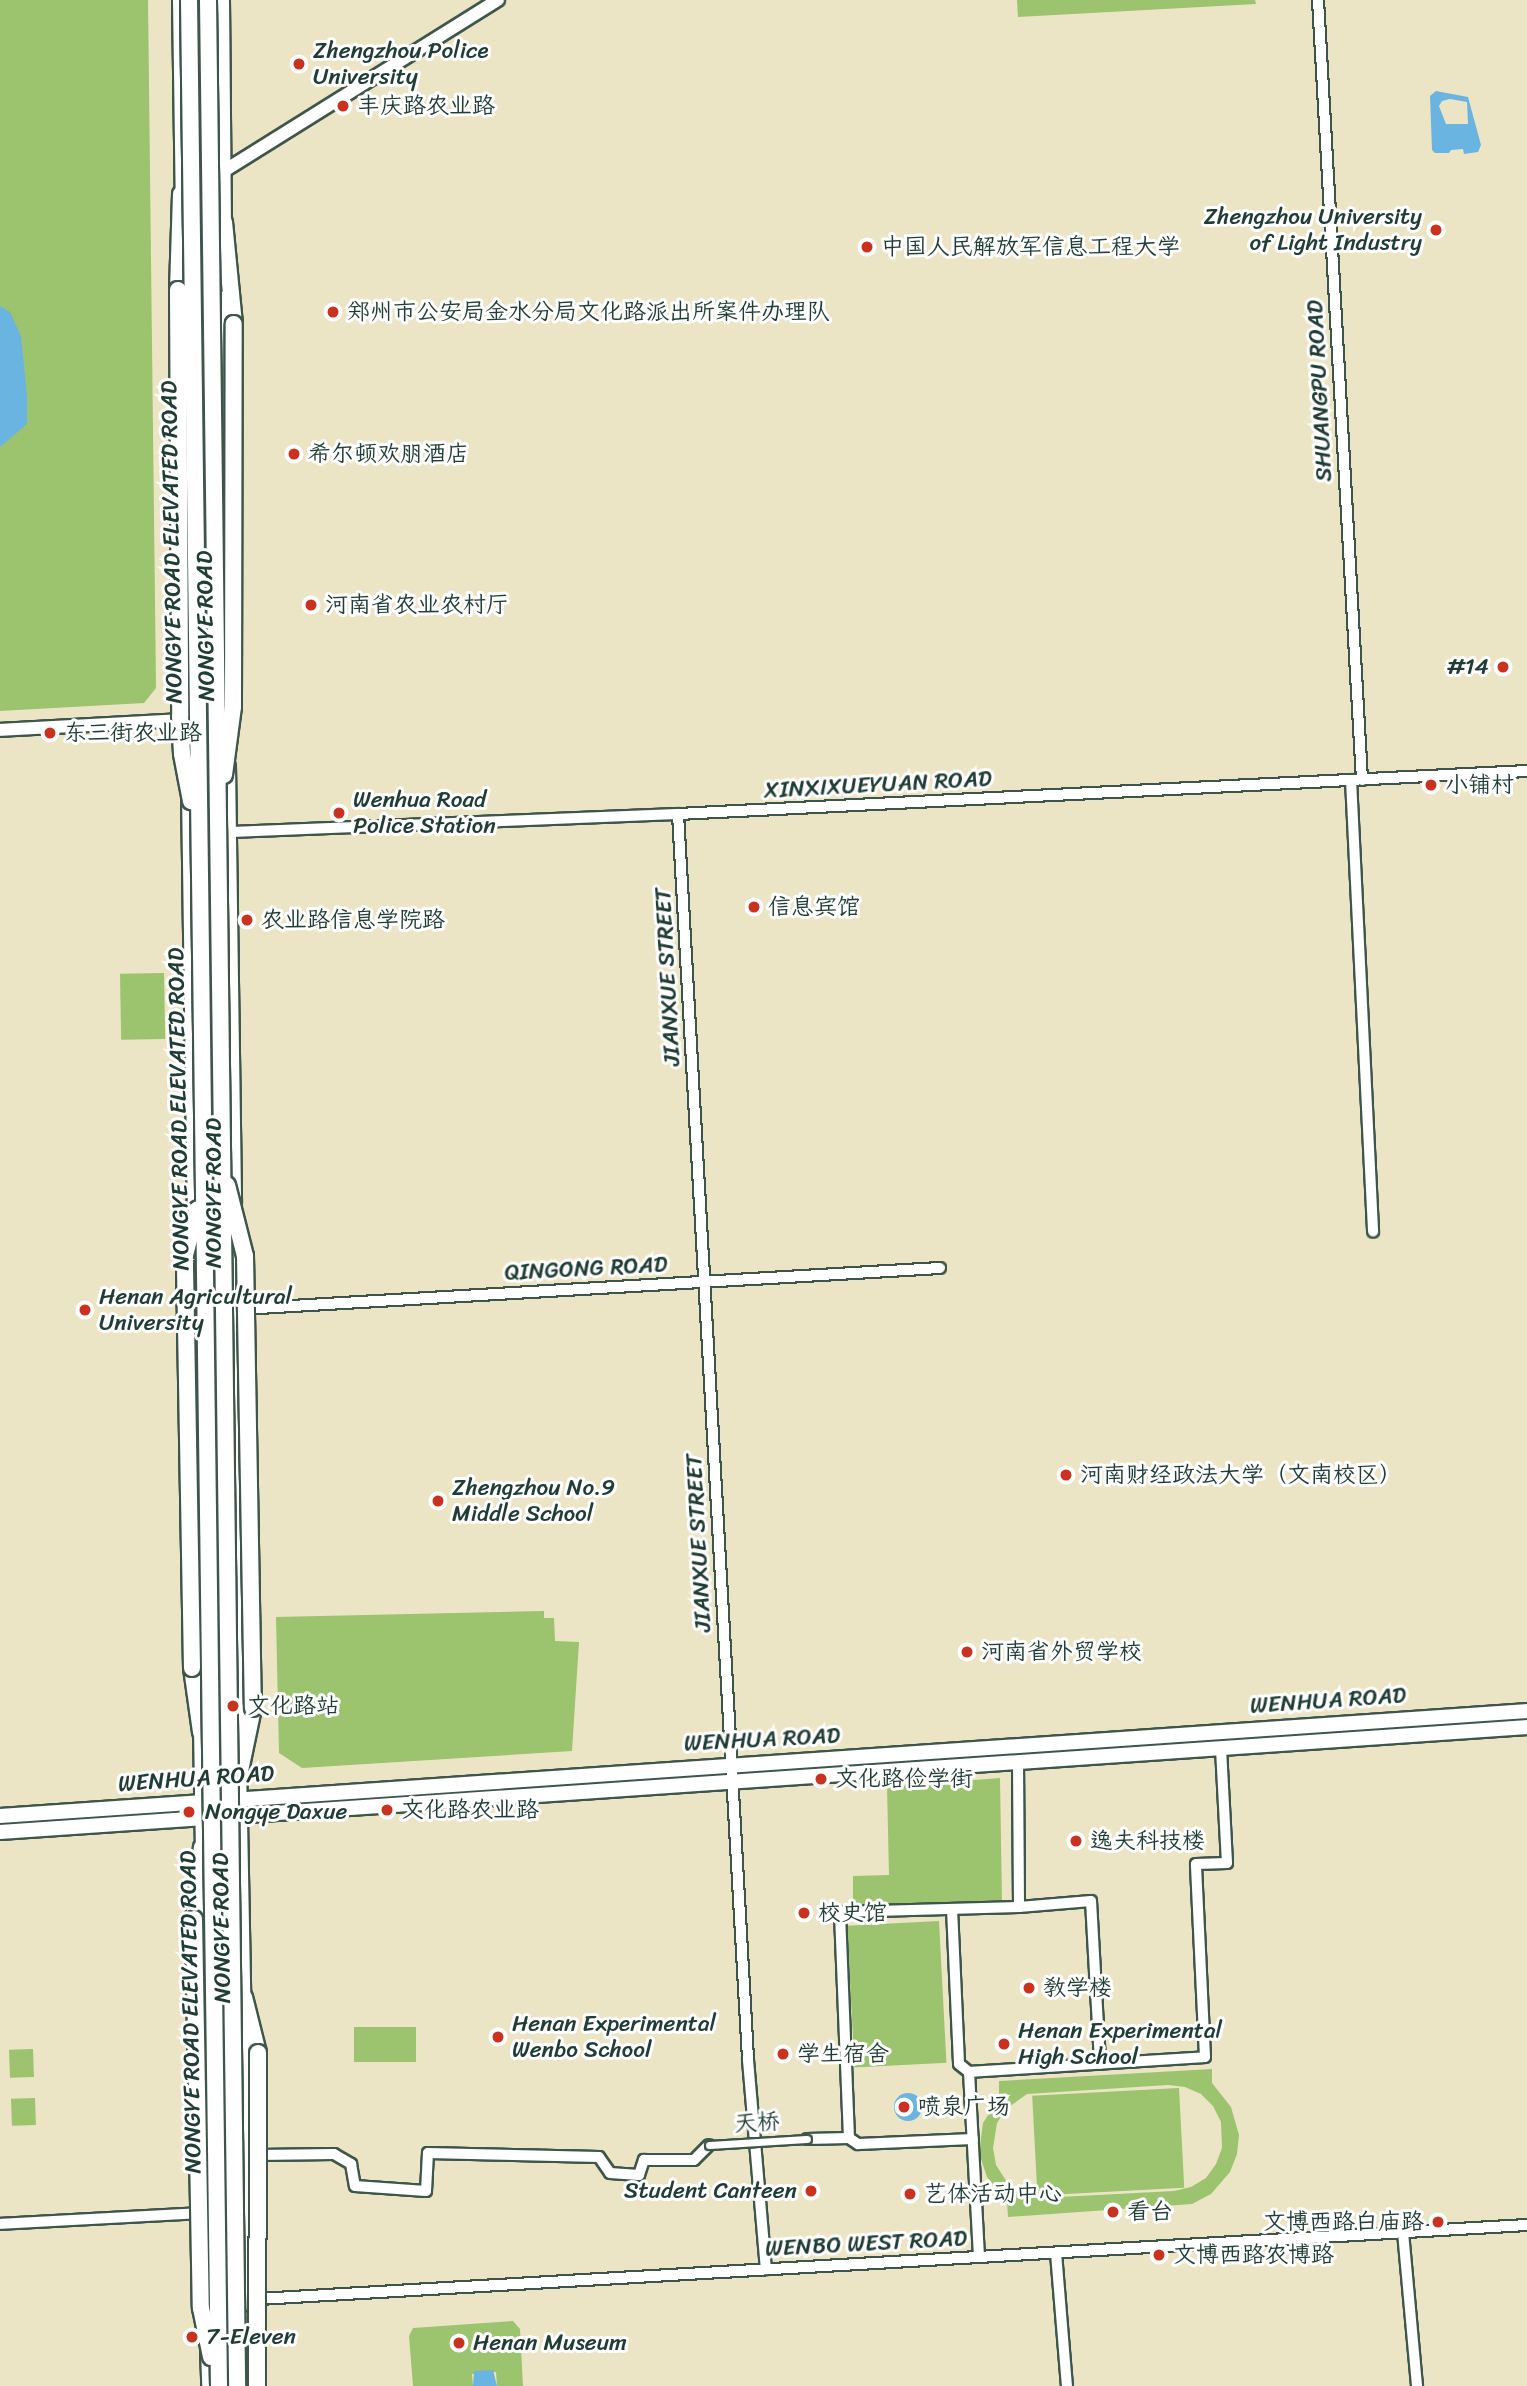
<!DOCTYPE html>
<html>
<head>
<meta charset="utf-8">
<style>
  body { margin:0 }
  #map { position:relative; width:1527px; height:2386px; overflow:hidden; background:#ebe5c6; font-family:Sriracha,"LXGW WenKai TC",sans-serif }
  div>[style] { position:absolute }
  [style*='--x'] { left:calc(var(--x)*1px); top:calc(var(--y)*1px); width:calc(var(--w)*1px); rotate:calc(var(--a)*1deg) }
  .green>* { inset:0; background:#9cc36e; transform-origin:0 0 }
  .water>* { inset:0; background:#6ab4e2 }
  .round { border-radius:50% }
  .roads { filter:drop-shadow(2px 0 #3e564a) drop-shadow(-2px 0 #3e564a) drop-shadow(0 2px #3e564a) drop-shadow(0 -2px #3e564a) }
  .minor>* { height:10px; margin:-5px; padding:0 5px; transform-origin:5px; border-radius:5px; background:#fff }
  .tertiary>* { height:12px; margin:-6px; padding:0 6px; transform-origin:6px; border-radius:6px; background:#fff }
  .secondary>* { height:14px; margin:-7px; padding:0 7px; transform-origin:7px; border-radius:7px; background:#fff }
  .trunk>* { height:16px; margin:-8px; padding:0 8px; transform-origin:8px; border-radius:8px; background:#fff }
  .bridges { filter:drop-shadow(2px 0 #3e564a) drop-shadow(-2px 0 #3e564a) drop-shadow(0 2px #3e564a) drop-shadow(0 -2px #3e564a) }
  .pedestrian-bridge>* { height:7px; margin:-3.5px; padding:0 3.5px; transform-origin:3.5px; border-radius:3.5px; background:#fff }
  .trunk-bridge>* { height:16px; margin:-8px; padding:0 8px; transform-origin:8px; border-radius:8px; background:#fff }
  .dots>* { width:19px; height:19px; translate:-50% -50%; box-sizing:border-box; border:4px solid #fff; border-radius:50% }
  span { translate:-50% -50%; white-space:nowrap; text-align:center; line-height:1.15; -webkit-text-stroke:6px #fff; paint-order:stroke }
  .poi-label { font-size:23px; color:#1f3d34 }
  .left { translate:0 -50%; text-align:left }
  .right { translate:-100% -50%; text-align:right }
  .street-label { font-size:23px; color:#1f3d34 }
</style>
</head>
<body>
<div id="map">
  <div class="green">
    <div style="clip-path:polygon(0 0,148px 0,156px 688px,144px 703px,0 711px)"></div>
    <div style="clip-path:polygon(1017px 0,1255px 0,1256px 4px,1018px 17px)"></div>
    <div style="left:164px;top:973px;width:66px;height:44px;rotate:89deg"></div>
    <div style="clip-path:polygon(544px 1611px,544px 1618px,554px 1618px,555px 1641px,579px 1642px,572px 1751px,302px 1768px,279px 1753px,276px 1617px)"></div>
    <div style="clip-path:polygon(1000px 1778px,1002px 1902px,853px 1905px,853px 1876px,889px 1875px,887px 1787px)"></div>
    <div style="left:939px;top:1921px;width:142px;height:92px;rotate:87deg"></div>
    <div style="left:416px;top:2027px;width:35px;height:62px;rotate:90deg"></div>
    <div style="left:33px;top:2049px;width:28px;height:24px;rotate:88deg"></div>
    <div style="clip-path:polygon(evenodd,1212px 2069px,1212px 2083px,1231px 2107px,1239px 2135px,1237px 2154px,1230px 2172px,1211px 2194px,1192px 2204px,1008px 2217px,1007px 2201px,987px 2177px,979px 2153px,983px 2123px,999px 2098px,999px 2081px,1212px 2069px,1168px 2085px,1185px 2087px,1201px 2094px,1213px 2106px,1221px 2122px,1222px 2148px,1216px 2164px,1206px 2178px,1191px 2187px,1174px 2191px,1041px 2198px,1017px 2190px,1005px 2179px,996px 2165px,993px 2148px,997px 2123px,1006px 2109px,1027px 2094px,1168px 2085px)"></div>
    <div style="left:1179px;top:2088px;width:100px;height:147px;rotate:87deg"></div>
    <div style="left:35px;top:2098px;width:27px;height:24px;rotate:88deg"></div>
    <div style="clip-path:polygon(513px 2321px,520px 2329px,523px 2386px,497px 2386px,496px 2372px,472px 2374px,473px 2386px,413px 2386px,409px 2336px,413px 2328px)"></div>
  </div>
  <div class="water">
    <div style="clip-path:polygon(evenodd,1436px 91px,1468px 97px,1481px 145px,1478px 152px,1464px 154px,1463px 149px,1451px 150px,1449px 153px,1435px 153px,1432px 150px,1430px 96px,1436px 91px,1450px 99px,1467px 102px,1468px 124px,1446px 124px,1439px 106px,1442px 101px,1450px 99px)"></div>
    <div style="clip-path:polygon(0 306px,10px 312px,21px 336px,27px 396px,27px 424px,0 447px)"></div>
    <div class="round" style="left:894px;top:2093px;width:28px;height:28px"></div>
    <div style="clip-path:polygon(493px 2370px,497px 2386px,473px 2386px,474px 2371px)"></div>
  </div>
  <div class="roads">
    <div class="minor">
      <div style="--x:1318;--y:0;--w:781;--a:86.77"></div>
      <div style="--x:1351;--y:780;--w:452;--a:87.2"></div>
      <div style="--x:678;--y:814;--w:1248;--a:86.78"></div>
      <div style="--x:748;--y:2060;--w:210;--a:85.1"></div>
      <div style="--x:230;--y:832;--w:448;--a:-2.3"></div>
      <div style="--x:678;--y:814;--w:850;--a:-2.9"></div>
      <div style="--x:241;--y:1309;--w:700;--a:-3.36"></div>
      <div style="--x:1018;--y:1762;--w:145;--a:89.6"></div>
      <div style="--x:952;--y:1909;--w:155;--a:87.4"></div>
      <div style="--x:959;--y:2064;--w:13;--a:39"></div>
      <div style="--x:969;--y:2072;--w:185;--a:86.9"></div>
      <div style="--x:969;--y:2072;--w:236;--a:-3.6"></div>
      <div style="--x:1205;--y:2057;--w:193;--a:-92.7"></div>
      <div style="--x:1196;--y:1864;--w:31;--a:-2"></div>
      <div style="--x:1227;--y:1863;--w:116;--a:-93"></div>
      <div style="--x:849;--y:2138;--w:226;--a:-92.3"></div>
      <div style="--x:840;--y:1912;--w:179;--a:-1.6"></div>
      <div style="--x:1019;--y:1907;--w:72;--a:-4.8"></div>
      <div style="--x:1091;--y:1901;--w:163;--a:86.8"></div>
      <div style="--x:807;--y:2139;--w:42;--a:-1.4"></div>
      <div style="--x:849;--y:2138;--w:11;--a:34"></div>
      <div style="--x:858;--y:2144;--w:115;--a:-2.5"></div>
      <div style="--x:258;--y:2155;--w:76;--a:-0.8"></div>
      <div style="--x:334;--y:2154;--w:20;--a:30"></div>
      <div style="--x:351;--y:2164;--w:22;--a:80"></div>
      <div style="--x:355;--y:2186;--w:71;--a:4"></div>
      <div style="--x:426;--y:2191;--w:38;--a:-87"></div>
      <div style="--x:428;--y:2153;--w:171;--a:1.3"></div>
      <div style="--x:599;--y:2157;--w:19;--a:55"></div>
      <div style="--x:610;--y:2173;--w:29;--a:4"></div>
      <div style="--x:639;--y:2175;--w:16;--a:-72"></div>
      <div style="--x:644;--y:2160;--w:50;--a:0"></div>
      <div style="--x:694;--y:2160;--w:21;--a:-45"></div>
      <div style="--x:0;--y:2224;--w:202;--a:-3.1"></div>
      <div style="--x:1403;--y:2232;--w:155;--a:84.8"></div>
      <div style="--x:1056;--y:2253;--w:133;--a:85.3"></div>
      <div style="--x:207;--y:2302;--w:1322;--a:-3.34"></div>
    </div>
    <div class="tertiary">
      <div style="--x:179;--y:0;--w:203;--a:89.2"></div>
      <div style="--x:223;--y:0;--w:230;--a:89.5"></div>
      <div style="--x:224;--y:171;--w:323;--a:-32"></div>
      <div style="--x:225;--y:297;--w:174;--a:89.7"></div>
      <div style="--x:0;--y:730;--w:223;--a:-3.1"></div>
      <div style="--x:229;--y:766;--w:437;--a:89.2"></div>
      <div style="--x:188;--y:791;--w:427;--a:89.2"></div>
      <div style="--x:235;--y:1231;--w:318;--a:89.8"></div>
      <div style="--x:236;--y:1549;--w:756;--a:88.94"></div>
      <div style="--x:194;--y:1236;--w:440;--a:89.2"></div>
      <div style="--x:200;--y:1726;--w:128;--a:89.1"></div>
      <div style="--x:202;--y:1897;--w:143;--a:89.2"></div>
      <div style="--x:207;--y:2349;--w:37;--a:88"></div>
    </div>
    <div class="secondary">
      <div style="--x:0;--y:1816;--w:1531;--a:-3.93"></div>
      <div style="--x:0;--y:1832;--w:1531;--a:-3.93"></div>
    </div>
    <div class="trunk">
      <div style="--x:224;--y:222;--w:102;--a:84.4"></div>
      <div style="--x:178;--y:290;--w:96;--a:-88.2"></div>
      <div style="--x:192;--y:1668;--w:65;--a:82"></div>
      <div style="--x:240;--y:1771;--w:64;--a:-78.3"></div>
      <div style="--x:194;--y:1919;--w:72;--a:-83.7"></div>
      <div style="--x:244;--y:1997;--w:58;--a:76"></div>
    </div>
  </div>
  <div class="bridges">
    <div class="pedestrian-bridge">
      <div style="--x:709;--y:2145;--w:98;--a:-3.5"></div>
    </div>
    <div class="trunk-bridge">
      <div style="--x:189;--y:0;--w:2386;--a:89.28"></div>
      <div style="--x:208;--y:0;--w:2386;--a:89.3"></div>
      <div style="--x:178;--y:290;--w:426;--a:89.7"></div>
      <div style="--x:180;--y:716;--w:38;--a:87"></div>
      <div style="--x:182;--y:754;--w:48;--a:79.2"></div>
      <div style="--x:224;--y:775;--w:69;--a:-82.5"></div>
      <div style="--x:233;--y:707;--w:383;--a:-89.9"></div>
      <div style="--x:227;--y:1185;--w:73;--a:75.8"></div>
      <div style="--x:245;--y:1256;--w:452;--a:89"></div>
      <div style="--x:192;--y:1668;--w:413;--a:-91"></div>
      <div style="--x:185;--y:1255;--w:47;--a:-75.1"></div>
      <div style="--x:194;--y:1919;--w:389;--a:89"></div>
      <div style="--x:201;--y:2308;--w:50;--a:78.5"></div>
      <div style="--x:257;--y:2386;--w:333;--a:-89.8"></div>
    </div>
  </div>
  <div class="dots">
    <div style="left:299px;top:64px;background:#c8321e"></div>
    <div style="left:343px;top:106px;background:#c8321e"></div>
    <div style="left:1436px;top:230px;background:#c8321e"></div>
    <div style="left:867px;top:247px;background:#c8321e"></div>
    <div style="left:333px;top:312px;background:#c8321e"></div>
    <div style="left:294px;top:454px;background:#c8321e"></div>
    <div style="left:311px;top:605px;background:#c8321e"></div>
    <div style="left:1503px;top:667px;background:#c8321e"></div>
    <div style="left:50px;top:733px;background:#c8321e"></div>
    <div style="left:1431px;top:785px;background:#c8321e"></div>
    <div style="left:339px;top:813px;background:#c8321e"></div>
    <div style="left:754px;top:907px;background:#c8321e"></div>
    <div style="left:247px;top:920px;background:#c8321e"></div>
    <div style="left:85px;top:1310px;background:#c8321e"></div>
    <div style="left:1066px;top:1475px;background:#c8321e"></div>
    <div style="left:438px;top:1501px;background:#c8321e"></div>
    <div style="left:967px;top:1652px;background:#c8321e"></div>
    <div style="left:233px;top:1706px;background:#c8321e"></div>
    <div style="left:821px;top:1779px;background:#c8321e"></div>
    <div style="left:387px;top:1810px;background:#c8321e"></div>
    <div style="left:189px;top:1812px;background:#c8321e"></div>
    <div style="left:1076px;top:1841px;background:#c8321e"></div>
    <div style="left:804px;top:1913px;background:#c8321e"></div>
    <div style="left:1029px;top:1988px;background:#c8321e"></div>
    <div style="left:498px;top:2037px;background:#c8321e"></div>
    <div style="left:1004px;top:2044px;background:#c8321e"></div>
    <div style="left:783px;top:2054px;background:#c8321e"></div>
    <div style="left:904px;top:2107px;background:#c8321e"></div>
    <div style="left:811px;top:2191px;background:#c8321e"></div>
    <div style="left:910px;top:2194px;background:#c8321e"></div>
    <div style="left:1113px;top:2212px;background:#c8321e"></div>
    <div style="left:1438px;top:2222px;background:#c8321e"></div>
    <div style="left:1159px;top:2255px;background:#c8321e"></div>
    <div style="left:192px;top:2337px;background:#c8321e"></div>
    <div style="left:459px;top:2343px;background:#c8321e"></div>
  </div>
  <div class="poi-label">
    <span class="left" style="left:313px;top:64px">Zhengzhou Police<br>University</span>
    <span class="left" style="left:357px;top:106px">丰庆路农业路</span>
    <span class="right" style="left:1422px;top:230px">Zhengzhou University<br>of Light Industry</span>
    <span class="left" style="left:881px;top:247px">中国人民解放军信息工程大学</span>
    <span class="left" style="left:347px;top:312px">郑州市公安局金水分局文化路派出所案件办理队</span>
    <span class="left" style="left:308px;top:454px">希尔顿欢朋酒店</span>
    <span class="left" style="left:325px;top:605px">河南省农业农村厅</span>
    <span class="right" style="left:1489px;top:667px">#14</span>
    <span class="left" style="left:64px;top:733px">东三街农业路</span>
    <span class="left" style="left:1445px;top:785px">小铺村</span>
    <span class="left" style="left:353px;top:813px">Wenhua Road<br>Police Station</span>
    <span class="left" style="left:768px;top:907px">信息宾馆</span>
    <span class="left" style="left:261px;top:920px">农业路信息学院路</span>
    <span class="left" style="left:99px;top:1310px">Henan Agricultural<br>University</span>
    <span class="left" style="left:1080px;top:1475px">河南财经政法大学（文南校区）</span>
    <span class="left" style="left:452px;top:1501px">Zhengzhou No.9<br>Middle School</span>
    <span class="left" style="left:981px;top:1652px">河南省外贸学校</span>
    <span class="left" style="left:247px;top:1706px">文化路站</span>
    <span class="left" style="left:835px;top:1779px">文化路俭学街</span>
    <span class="left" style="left:401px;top:1810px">文化路农业路</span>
    <span class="left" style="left:205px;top:1812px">Nongye Daxue</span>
    <span class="left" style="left:1090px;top:1841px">逸夫科技楼</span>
    <span class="left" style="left:818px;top:1913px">校史馆</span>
    <span class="left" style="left:1043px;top:1988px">教学楼</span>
    <span class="left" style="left:512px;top:2037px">Henan Experimental<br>Wenbo School</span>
    <span class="left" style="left:1018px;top:2044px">Henan Experimental<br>High School</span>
    <span class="left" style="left:797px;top:2054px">学生宿舍</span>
    <span class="left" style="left:918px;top:2107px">喷泉广场</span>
    <span class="right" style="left:797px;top:2191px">Student Canteen</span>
    <span class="left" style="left:924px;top:2194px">艺体活动中心</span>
    <span class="left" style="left:1127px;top:2212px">看台</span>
    <span class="right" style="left:1424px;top:2222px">文博西路白庙路</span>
    <span class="left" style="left:1173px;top:2255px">文博西路农博路</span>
    <span class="left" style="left:206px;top:2337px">7-Eleven</span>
    <span class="left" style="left:473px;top:2343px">Henan Museum</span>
  </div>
  <div class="street-label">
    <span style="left:1320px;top:391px;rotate:-93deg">SHUANGPU ROAD</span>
    <span style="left:172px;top:542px;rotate:-91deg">NONGYE ROAD ELEVATED ROAD</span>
    <span style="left:206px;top:626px;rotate:-91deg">NONGYE ROAD</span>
    <span style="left:878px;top:785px;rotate:-3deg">XINXIXUEYUAN ROAD</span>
    <span style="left:668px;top:977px;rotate:-93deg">JIANXUE STREET</span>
    <span style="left:179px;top:1109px;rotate:-91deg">NONGYE ROAD ELEVATED ROAD</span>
    <span style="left:214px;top:1193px;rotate:-90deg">NONGYE ROAD</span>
    <span style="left:586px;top:1269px;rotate:-3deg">QINGONG ROAD</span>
    <span style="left:699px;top:1543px;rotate:-93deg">JIANXUE STREET</span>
    <span style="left:1328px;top:1701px;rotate:-4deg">WENHUA ROAD</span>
    <span style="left:762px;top:1740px;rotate:-3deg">WENHUA ROAD</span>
    <span style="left:196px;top:1779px;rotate:-4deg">WENHUA ROAD</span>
    <span style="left:222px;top:1928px;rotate:-91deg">NONGYE ROAD</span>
    <span style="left:191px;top:2012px;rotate:-91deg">NONGYE ROAD ELEVATED ROAD</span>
    <span style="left:757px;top:2123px;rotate:-3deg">天桥</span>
    <span style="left:866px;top:2244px;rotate:-3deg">WENBO WEST ROAD</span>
  </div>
</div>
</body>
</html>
